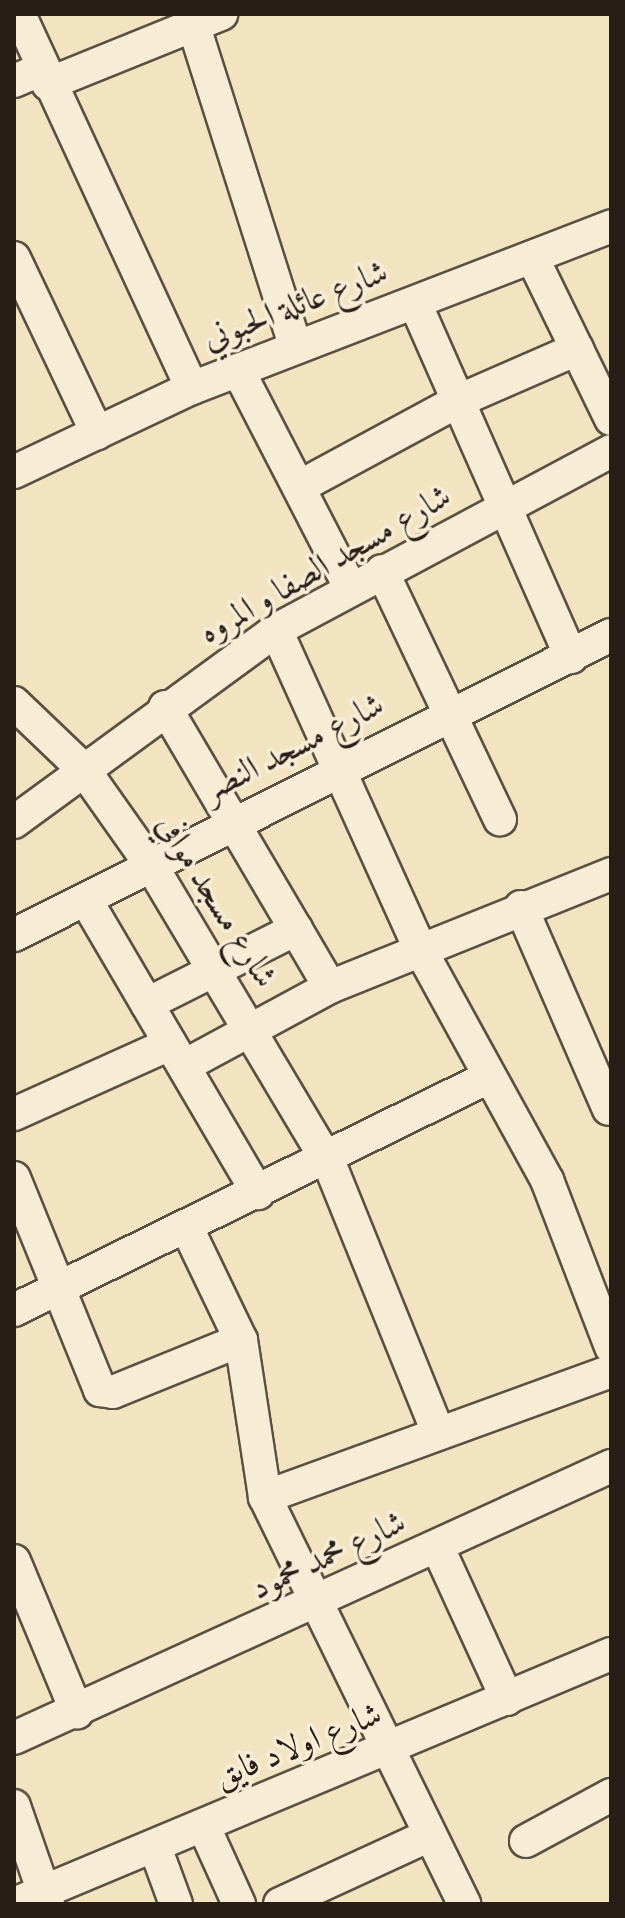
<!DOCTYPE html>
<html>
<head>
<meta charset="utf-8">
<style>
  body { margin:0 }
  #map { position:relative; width:625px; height:1918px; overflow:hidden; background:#f2e4c1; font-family:"Sorts Mill Goudy",Amiri,serif }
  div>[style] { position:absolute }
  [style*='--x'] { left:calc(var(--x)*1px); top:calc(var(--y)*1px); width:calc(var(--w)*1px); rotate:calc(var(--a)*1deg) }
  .roads { filter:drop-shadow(2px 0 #5a5042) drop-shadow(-2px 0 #5a5042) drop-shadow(0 2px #5a5042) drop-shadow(0 -2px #5a5042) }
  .street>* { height:32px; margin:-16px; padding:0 16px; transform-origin:16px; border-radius:16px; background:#f7edd7 }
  span { translate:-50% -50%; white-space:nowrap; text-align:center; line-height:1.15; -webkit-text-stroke:7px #f7edd7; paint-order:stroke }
  .street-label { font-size:34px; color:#281e17 }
  .frame { position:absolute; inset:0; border:16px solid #281e17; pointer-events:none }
</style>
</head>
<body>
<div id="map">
  <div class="roads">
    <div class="street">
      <div style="--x:19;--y:14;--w:412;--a:65.2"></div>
      <div style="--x:190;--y:14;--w:350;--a:72.4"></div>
      <div style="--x:14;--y:81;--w:30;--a:-23"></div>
      <div style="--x:48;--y:84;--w:187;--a:-22"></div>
      <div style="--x:14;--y:258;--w:194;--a:64.6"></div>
      <div style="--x:533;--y:259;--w:178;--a:64"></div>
      <div style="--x:415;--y:303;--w:387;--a:66.2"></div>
      <div style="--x:238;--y:370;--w:246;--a:62.7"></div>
      <div style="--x:14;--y:472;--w:197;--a:-25.3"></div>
      <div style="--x:192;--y:388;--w:449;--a:-21.1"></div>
      <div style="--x:299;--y:487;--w:181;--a:-28.4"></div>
      <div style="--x:458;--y:401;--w:130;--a:-23.6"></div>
      <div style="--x:382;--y:571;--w:275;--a:64.6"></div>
      <div style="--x:276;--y:630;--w:350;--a:65.7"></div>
      <div style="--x:420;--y:949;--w:264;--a:61.2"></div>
      <div style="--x:547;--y:1180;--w:179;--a:69"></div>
      <div style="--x:14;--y:703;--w:97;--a:43.7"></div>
      <div style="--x:84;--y:770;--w:116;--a:54.8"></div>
      <div style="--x:151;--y:865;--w:342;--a:59.2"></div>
      <div style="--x:165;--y:707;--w:325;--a:59.5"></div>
      <div style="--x:14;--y:822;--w:325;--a:-36.2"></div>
      <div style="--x:276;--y:630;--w:380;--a:-28.1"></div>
      <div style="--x:86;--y:900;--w:340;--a:59.6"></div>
      <div style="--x:521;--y:907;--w:220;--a:66.5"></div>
      <div style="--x:14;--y:935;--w:668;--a:-26.68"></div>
      <div style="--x:147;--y:1004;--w:167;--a:-26.7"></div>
      <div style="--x:184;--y:1066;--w:166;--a:-28.4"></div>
      <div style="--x:330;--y:987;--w:303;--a:-21.9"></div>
      <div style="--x:14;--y:1114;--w:171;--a:-24.2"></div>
      <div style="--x:328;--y:1160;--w:291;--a:68"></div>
      <div style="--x:14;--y:1178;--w:229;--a:67.9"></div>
      <div style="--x:100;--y:1390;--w:13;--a:9"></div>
      <div style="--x:113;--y:1392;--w:138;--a:-22.1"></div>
      <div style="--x:187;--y:1228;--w:124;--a:64.3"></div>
      <div style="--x:241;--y:1340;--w:159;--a:81.3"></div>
      <div style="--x:265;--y:1497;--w:453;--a:63.9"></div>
      <div style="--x:14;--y:1310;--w:527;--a:-26.13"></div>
      <div style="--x:265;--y:1497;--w:368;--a:-20"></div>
      <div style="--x:438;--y:1548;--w:166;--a:65.4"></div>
      <div style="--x:14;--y:1561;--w:164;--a:67.4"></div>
      <div style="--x:14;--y:1738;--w:656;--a:-24.49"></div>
      <div style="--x:14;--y:1806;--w:104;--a:70.9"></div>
      <div style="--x:204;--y:1827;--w:85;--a:65.6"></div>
      <div style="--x:526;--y:1841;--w:97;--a:-28.4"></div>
      <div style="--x:155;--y:1847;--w:61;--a:69.8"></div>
      <div style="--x:14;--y:1904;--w:647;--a:-22.72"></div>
      <div style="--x:280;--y:1904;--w:165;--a:-24.7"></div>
    </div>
  </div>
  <div class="street-label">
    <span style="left:296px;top:307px;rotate:-21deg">شارع عائلة الحبوني</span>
    <span style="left:326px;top:566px;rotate:-30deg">شارع مسجد الصفا و المروه</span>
    <span style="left:294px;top:749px;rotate:-27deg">شارع مسجد النصر</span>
    <span style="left:215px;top:902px;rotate:58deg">شارع مسجد موافي</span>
    <span style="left:329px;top:1557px;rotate:-25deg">شارع محمد محمود</span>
    <span style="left:299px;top:1747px;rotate:-22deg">شارع اولاد فايق</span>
  </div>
  <div class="frame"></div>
</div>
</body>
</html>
